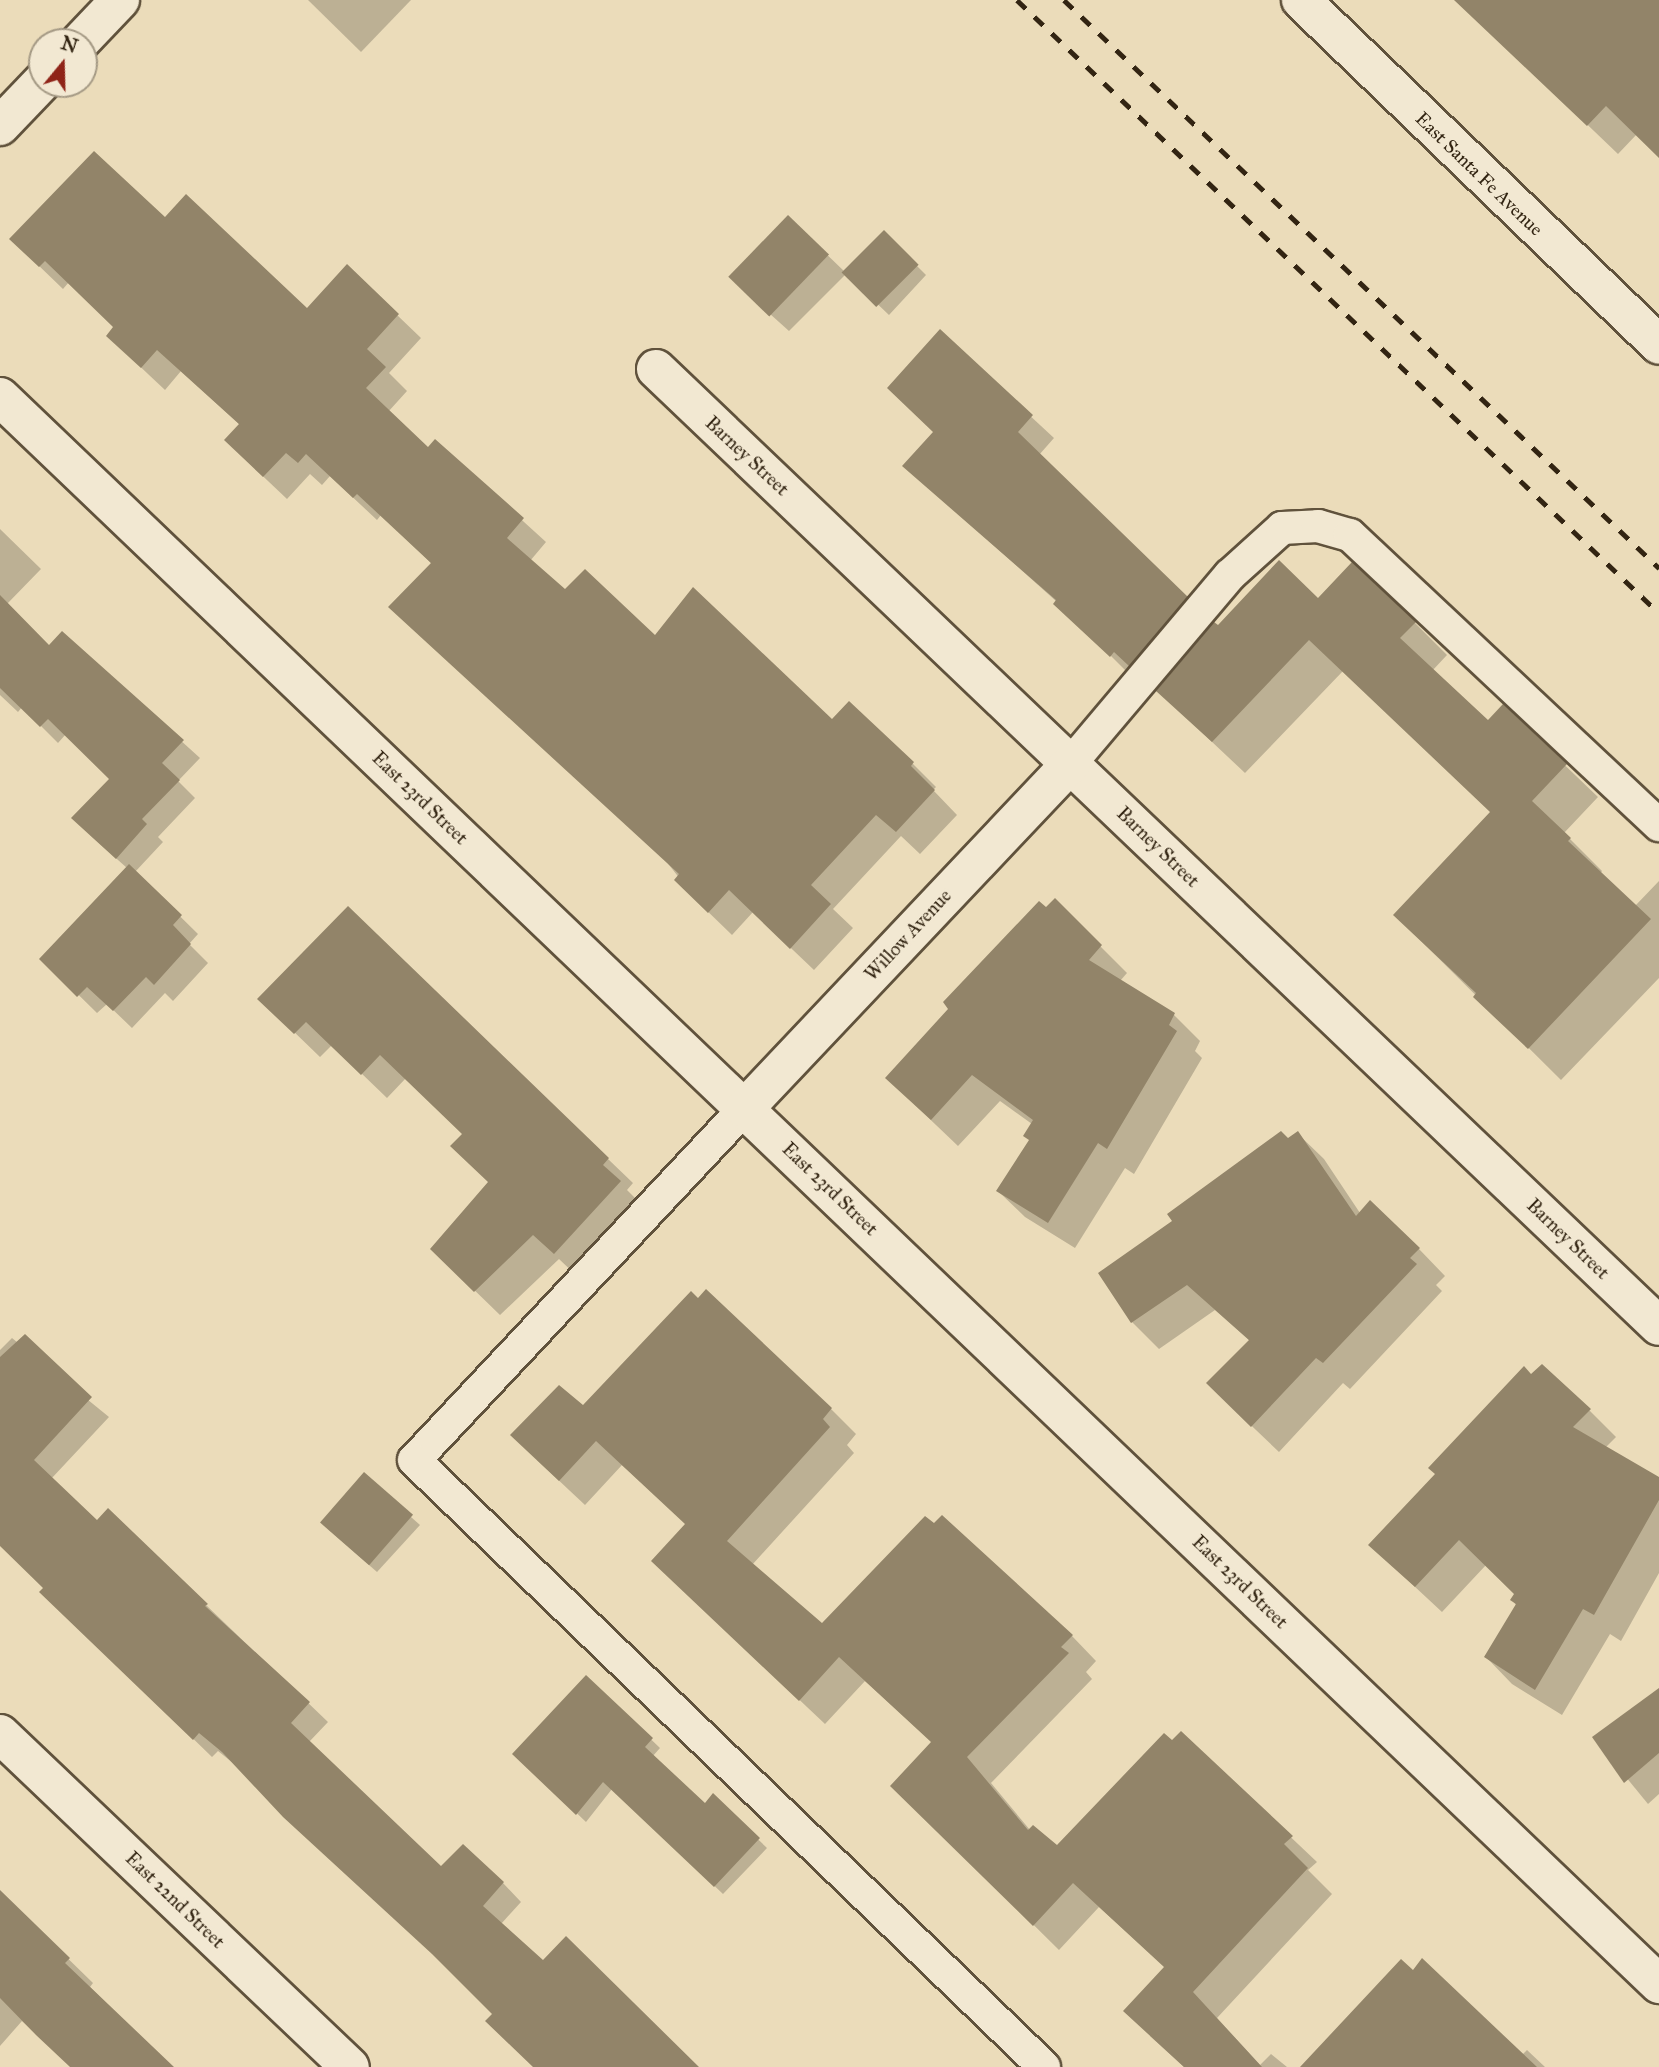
<!DOCTYPE html>
<html>
<head>
<meta charset="utf-8">
<style>
  body { margin:0 }
  #map { position:relative; width:1659px; height:2067px; overflow:hidden; background:#ebdcba; font-family:"IM FELL Great Primer",serif }
  div>[style] { position:absolute }
  [style*='--x'] { left:calc(var(--x)*1px); top:calc(var(--y)*1px); width:calc(var(--w)*1px); rotate:calc(var(--a)*1deg) }
  .shadow>* { inset:0; background:#0003 }
  .building>* { inset:0; background:#928469; transform-origin:0 0 }
  .roads { filter:drop-shadow(2px 0 #60523c) drop-shadow(-2px 0 #60523c) drop-shadow(0 2px #60523c) drop-shadow(0 -2px #60523c) }
  .lane>* { height:32px; margin:-16px; padding:0 16px; transform-origin:16px; border-radius:16px; background:#f2e8d2 }
  .street>* { height:38px; margin:-19px; padding:0 19px; transform-origin:19px; border-radius:19px; background:#f2e8d2 }
  .secondary>* { height:38px; margin:-19px; padding:0 19px; transform-origin:19px; border-radius:19px; background:#f2e8d2 }
  .rail>* { height:5px; margin-top:-2.5px; transform-origin:0; background:repeating-linear-gradient(90deg,#322412 0 12px,transparent 0 24px) }
  span { translate:-50% -50%; white-space:nowrap; text-align:center; line-height:1.15; -webkit-text-stroke:5px #f2e8d2; paint-order:stroke }
  .street-label { font-size:19px; color:#322412 }
  .north { position:absolute; left:28px; top:28px; width:70px; height:70px; box-sizing:border-box; background:#f2e8d2; border:2px solid #a59a85; border-radius:50%; rotate:19deg; font-size:19px; font-weight:700; line-height:28px; text-align:center; color:#322412 }
  .north::after { content:''; display:block; margin:auto; width:24px; height:32px; background:#8f2418; clip-path:polygon(50% 0,100% 100%,50% 72%,0 100%) }
</style>
</head>
<body>
<div id="map">
  <div class="shadow">
    <div style="clip-path:polygon(308px 0,411px 0,361px 52px)"></div>
    <div style="clip-path:polygon(1457px 0,1659px 0,1659px 156px,1637px 134px,1618px 154px)"></div>
    <div style="clip-path:polygon(788px 217px,846px 273px,884px 233px,926px 275px,889px 315px,846px 274px,789px 331px,748px 294px)"></div>
    <div style="clip-path:polygon(165px 219px,307px 310px,347px 267px,421px 338px,389px 373px,407px 391px,388px 412px,428px 450px,435px 441px,546px 542px,530px 561px,565px 592px,913px 764px,936px 787px,933px 790px,957px 815px,920px 854px,901px 836px,833px 909px,853px 928px,814px 970px,753px 912px,732px 935px,699px 903px,432px 564px,381px 515px,377px 520px,330px 476px,322px 485px,310px 474px,287px 499px,249px 463px,240px 425px,181px 371px,165px 390px,131px 358px,115px 327px,69px 282px,63px 289px,35px 262px)"></div>
    <div style="clip-path:polygon(940px 332px,1054px 438px,1039px 455px,1208px 620px,1133px 678px,1057px 602px,905px 466px,935px 433px)"></div>
    <div style="clip-path:polygon(0 529px,41px 569px,7px 604px,50px 648px,62px 633px,200px 758px,178px 781px,195px 798px,158px 837px,163px 842px,135px 872px,198px 934px,189px 944px,208px 963px,173px 1001px,165px 993px,132px 1028px,107px 1004px,97px 1013px,42px 959px,127px 868px,90px 835px,112px 779px,66px 734px,58px 743px,22px 707px,18px 712px,0 695px)"></div>
    <div style="clip-path:polygon(1319px 601px,1415px 623px,1447px 655px,1432px 671px,1488px 723px,1503px 706px,1598px 797px,1564px 833px,1602px 871px,1600px 874px,1635px 906px,1659px 881px,1659px 978px,1561px 1080px,1395px 915px,1492px 813px,1343px 671px,1245px 773px,1158px 691px,1218px 628px)"></div>
    <div style="clip-path:polygon(1055px 901px,1127px 973px,1120px 981px,1174px 1015px,1200px 1041px,1195px 1051px,1202px 1058px,1134px 1174px,1125px 1168px,1075px 1248px,1025px 1217px,998px 1191px,1031px 1140px,1032px 1124px,1000px 1101px,958px 1146px,914px 1104px)"></div>
    <div style="clip-path:polygon(260px 999px,608px 1159px,633px 1183px,627px 1190px,644px 1207px,579px 1278px,559px 1259px,500px 1315px,432px 1249px,489px 1183px,464px 1134px,406px 1078px,387px 1098px,332px 1045px,320px 1057px)"></div>
    <div style="clip-path:polygon(1297px 1133px,1324px 1159px,1360px 1213px,1419px 1249px,1445px 1276px,1436px 1285px,1442px 1291px,1350px 1389px,1343px 1383px,1279px 1452px,1235px 1410px,1250px 1341px,1215px 1310px,1159px 1349px,1132px 1322px,1100px 1273px)"></div>
    <div style="clip-path:polygon(12px 1338px,109px 1417px,51px 1479px,97px 1522px,206px 1605px,328px 1722px,309px 1742px,441px 1869px,503px 1883px,521px 1902px,501px 1924px,544px 1963px,697px 2067px,535px 2067px,494px 2014px,449px 1969px,238px 1767px,218px 1751px,212px 1757px,42px 1592px,45px 1588px,0 1544px,0 1350px)"></div>
    <div style="clip-path:polygon(1531px 1376px,1589px 1410px,1616px 1437px,1605px 1448px,1659px 1479px,1659px 1573px,1621px 1641px,1610px 1634px,1562px 1715px,1512px 1684px,1486px 1657px,1517px 1606px,1512px 1600px,1516px 1594px,1486px 1565px,1442px 1612px,1370px 1545px)"></div>
    <div style="clip-path:polygon(584px 1407px,831px 1409px,856px 1434px,847px 1445px,854px 1453px,752px 1565px,822px 1625px,1072px 1636px,1096px 1661px,1086px 1672px,1092px 1679px,991px 1783px,1030px 1830px,1057px 1847px,1181px 1733px,1317px 1862px,1308px 1870px,1332px 1894px,1217px 2018px,1260px 2065px,1271px 2054px,1287px 2067px,1184px 2067px,1150px 2036px,1166px 1968px,1099px 1907px,1059px 1950px,893px 1786px,933px 1743px,865px 1681px,825px 1724px,679px 1586px,687px 1524px,622px 1465px,585px 1505px,537px 1460px)"></div>
    <div style="clip-path:polygon(411px 1517px,420px 1525px,377px 1572px,329px 1530px)"></div>
    <div style="clip-path:polygon(586px 1677px,660px 1748px,652px 1757px,705px 1805px,713px 1796px,767px 1848px,723px 1894px,612px 1789px,586px 1822px,515px 1754px)"></div>
    <div style="clip-path:polygon(1659px 1690px,1659px 1794px,1648px 1804px,1594px 1738px)"></div>
    <div style="clip-path:polygon(6px 1898px,93px 1983px,90px 1987px,170px 2067px,71px 2067px,22px 2021px,0 2046px,0 1903px)"></div>
    <div style="clip-path:polygon(1527px 2050px,1545px 2067px,1303px 2067px,1522px 2055px)"></div>
  </div>
  <div class="building">
    <div style="clip-path:polygon(1454px 0,1659px 0,1659px 158px,1606px 106px,1587px 126px)"></div>
    <div style="clip-path:polygon(94px 151px,165px 217px,186px 194px,307px 308px,347px 264px,399px 314px,367px 349px,386px 367px,366px 388px,428px 447px,435px 439px,524px 518px,507px 538px,565px 589px,585px 569px,655px 635px,693px 587px,832px 719px,849px 701px,914px 762px,911px 766px,935px 790px,896px 832px,876px 815px,811px 885px,831px 904px,790px 949px,729px 890px,708px 913px,674px 880px,679px 874px,388px 607px,431px 563px,357px 494px,353px 498px,306px 454px,298px 463px,286px 453px,263px 477px,224px 440px,239px 424px,157px 350px,141px 368px,106px 336px,113px 327px,45px 261px,39px 267px,9px 239px)"></div>
    <div style="left:788px;top:215px;width:57px;height:86px;rotate:44deg"></div>
    <div style="left:884px;top:230px;width:49px;height:60px;rotate:45deg"></div>
    <div style="clip-path:polygon(940px 329px,1033px 415px,1018px 432px,1188px 597px,1129px 666px,1114px 652px,1110px 657px,1053px 604px,1056px 600px,902px 466px,933px 432px,887px 388px)"></div>
    <div style="clip-path:polygon(1279px 560px,1318px 598px,1352px 562px,1416px 622px,1400px 638px,1488px 720px,1503px 704px,1567px 764px,1532px 801px,1571px 838px,1568px 841px,1651px 919px,1528px 1049px,1473px 997px,1476px 993px,1393px 915px,1490px 812px,1309px 640px,1212px 742px,1156px 691px,1214px 622px,1218px 625px)"></div>
    <div style="clip-path:polygon(0 595px,49px 645px,62px 631px,184px 740px,162px 763px,180px 780px,142px 819px,147px 824px,116px 859px,71px 818px,109px 779px,48px 719px,40px 727px,0 688px)"></div>
    <div style="clip-path:polygon(129px 864px,182px 915px,173px 925px,191px 944px,154px 985px,146px 977px,113px 1011px,87px 987px,77px 997px,39px 959px)"></div>
    <div style="clip-path:polygon(1055px 898px,1102px 945px,1089px 960px,1175px 1013px,1169px 1025px,1177px 1031px,1107px 1149px,1098px 1143px,1048px 1223px,996px 1191px,1029px 1140px,1023px 1136px,1033px 1120px,972px 1075px,931px 1120px,885px 1078px,948px 1009px,943px 1002px,1039px 901px,1046px 907px)"></div>
    <div style="clip-path:polygon(348px 906px,609px 1158px,603px 1165px,621px 1181px,554px 1254px,533px 1235px,474px 1292px,430px 1249px,488px 1182px,450px 1146px,462px 1134px,380px 1055px,361px 1075px,306px 1022px,294px 1034px,257px 999px)"></div>
    <div style="clip-path:polygon(1281px 1131px,1288px 1138px,1298px 1131px,1356px 1216px,1370px 1200px,1420px 1248px,1410px 1258px,1417px 1264px,1323px 1363px,1316px 1358px,1251px 1427px,1206px 1383px,1249px 1340px,1187px 1285px,1131px 1323px,1098px 1273px,1172px 1221px,1167px 1214px)"></div>
    <div style="clip-path:polygon(706px 1289px,832px 1408px,823px 1419px,830px 1427px,727px 1541px,822px 1623px,925px 1516px,934px 1523px,942px 1515px,1073px 1635px,1061px 1647px,1069px 1653px,967px 1757px,1028px 1830px,1033px 1825px,1057px 1845px,1164px 1733px,1172px 1740px,1181px 1731px,1293px 1836px,1284px 1844px,1308px 1868px,1193px 1992px,1262px 2067px,1184px 2067px,1123px 2011px,1164px 1967px,1073px 1883px,1033px 1926px,890px 1786px,931px 1742px,839px 1657px,799px 1701px,651px 1561px,685px 1524px,596px 1441px,559px 1481px,510px 1435px,559px 1385px,583px 1405px,691px 1291px,698px 1298px)"></div>
    <div style="clip-path:polygon(25px 1334px,92px 1397px,34px 1460px,97px 1520px,108px 1508px,208px 1604px,205px 1606px,310px 1702px,291px 1723px,441px 1866px,463px 1844px,504px 1882px,483px 1906px,543px 1960px,566px 1936px,699px 2067px,533px 2067px,485px 2021px,492px 2014px,432px 1954px,283px 1817px,222px 1752px,199px 1733px,193px 1740px,39px 1592px,43px 1588px,0 1546px,0 1357px)"></div>
    <div style="clip-path:polygon(1542px 1364px,1591px 1409px,1573px 1427px,1659px 1477px,1659px 1500px,1594px 1615px,1583px 1609px,1535px 1690px,1484px 1657px,1516px 1604px,1510px 1600px,1514px 1594px,1459px 1540px,1415px 1587px,1368px 1545px,1435px 1474px,1428px 1468px,1524px 1366px,1531px 1374px)"></div>
    <div style="left:364px;top:1472px;width:65px;height:67px;rotate:41deg"></div>
    <div style="clip-path:polygon(586px 1675px,653px 1738px,645px 1747px,705px 1803px,713px 1793px,760px 1838px,714px 1887px,603px 1782px,576px 1815px,512px 1754px)"></div>
    <div style="clip-path:polygon(1659px 1688px,1659px 1753px,1624px 1783px,1592px 1737px)"></div>
    <div style="clip-path:polygon(0 1890px,70px 1958px,65px 1963px,174px 2067px,70px 2067px,36px 2035px,0 1998px)"></div>
    <div style="clip-path:polygon(1422px 1958px,1537px 2067px,1300px 2067px,1401px 1959px,1413px 1970px)"></div>
  </div>
  <div class="roads">
    <div class="lane">
      <div style="--x:1071;--y:763;--w:246;--a:-49.8"></div>
      <div style="--x:1230;--y:575;--w:70;--a:-42.1"></div>
      <div style="--x:1282;--y:528;--w:36;--a:-3"></div>
      <div style="--x:1318;--y:526;--w:33;--a:16"></div>
      <div style="--x:1350;--y:535;--w:424;--a:43.2"></div>
      <div style="--x:745;--y:1108;--w:483;--a:133.2"></div>
      <div style="--x:414;--y:1460;--w:875;--a:43.93"></div>
    </div>
    <div class="street">
      <div style="--x:80;--y:42;--w:58;--a:-46.4"></div>
      <div style="--x:0;--y:126;--w:61;--a:-46.3"></div>
      <div style="--x:656;--y:369;--w:1386;--a:43.66"></div>
      <div style="--x:0;--y:397;--w:2296;--a:43.73"></div>
      <div style="--x:745;--y:1108;--w:475;--a:-46.6"></div>
      <div style="--x:0;--y:1734;--w:483;--a:43.6"></div>
    </div>
    <div class="secondary">
      <div style="--x:1301;--y:0;--w:497;--a:43.9"></div>
    </div>
  </div>
  <div class="rail">
    <div style="--x:1017;--y:0;--w:888;--a:43.68"></div>
    <div style="--x:1064;--y:0;--w:823;--a:43.67"></div>
  </div>
  <div class="street-label">
    <span style="left:1479px;top:174px;rotate:44deg">East Santa Fe Avenue</span>
    <span style="left:747px;top:456px;rotate:43deg">Barney Street</span>
    <span style="left:420px;top:798px;rotate:44deg">East 23rd Street</span>
    <span style="left:1158px;top:847px;rotate:44deg">Barney Street</span>
    <span style="left:908px;top:935px;rotate:-47deg">Willow Avenue</span>
    <span style="left:830px;top:1189px;rotate:44deg">East 23rd Street</span>
    <span style="left:1568px;top:1239px;rotate:44deg">Barney Street</span>
    <span style="left:1240px;top:1582px;rotate:44deg">East 23rd Street</span>
    <span style="left:175px;top:1900px;rotate:44deg">East 22nd Street</span>
  </div>
  <div class="north">N</div>
</div>
</body>
</html>
